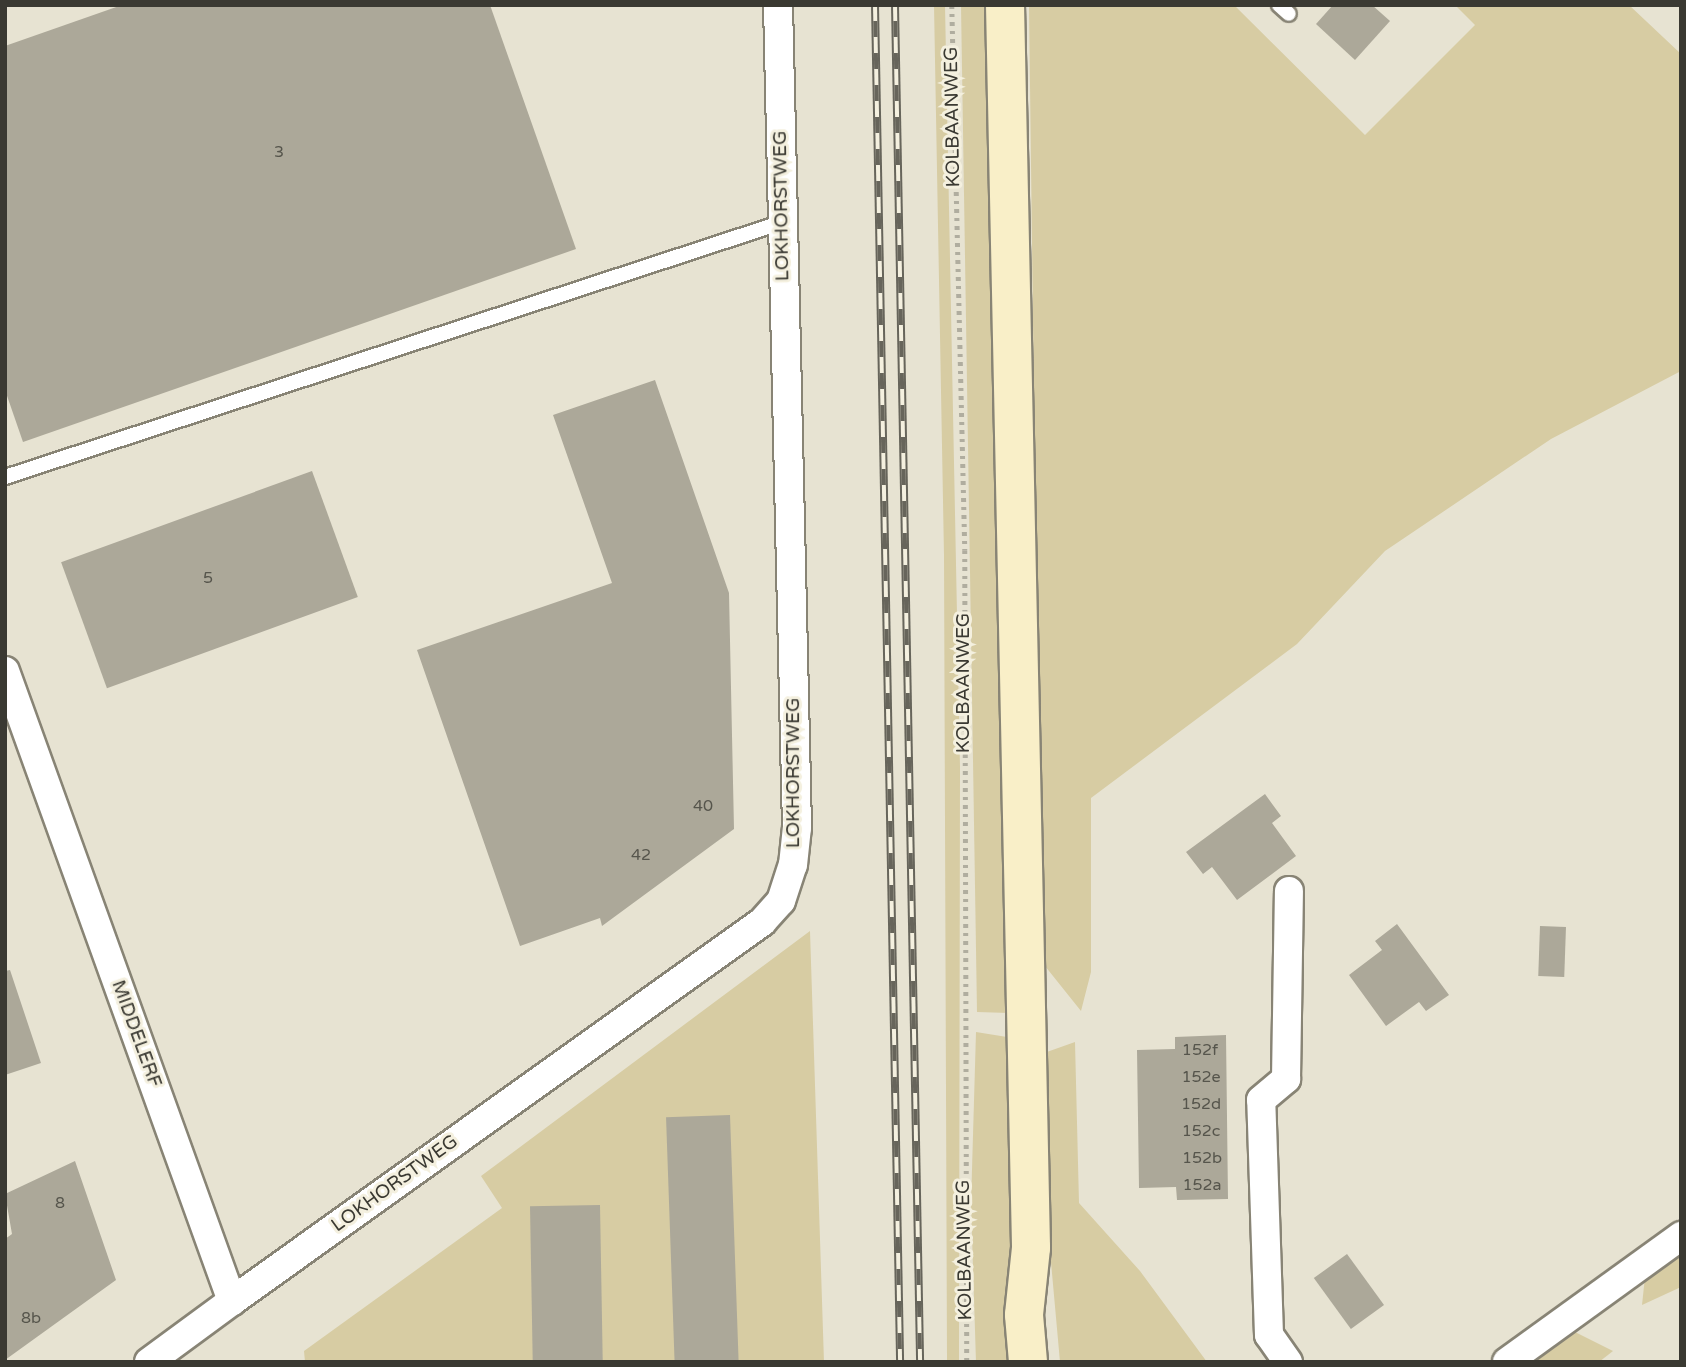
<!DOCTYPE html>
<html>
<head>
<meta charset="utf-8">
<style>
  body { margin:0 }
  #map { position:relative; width:1686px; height:1367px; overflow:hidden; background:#e7e3d2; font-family:"Varela Round",sans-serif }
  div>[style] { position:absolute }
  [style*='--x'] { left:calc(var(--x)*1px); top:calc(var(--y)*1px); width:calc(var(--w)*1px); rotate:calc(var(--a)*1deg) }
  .green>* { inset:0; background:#d7cca3 }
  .building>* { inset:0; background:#aca899; transform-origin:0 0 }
  .path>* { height:4.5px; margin-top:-2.25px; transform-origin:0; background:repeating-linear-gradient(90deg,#b0ad9f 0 3.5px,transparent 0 8.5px) }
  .roads { filter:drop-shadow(2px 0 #888475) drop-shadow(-2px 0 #888475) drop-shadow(0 2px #888475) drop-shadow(0 -2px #888475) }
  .lane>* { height:14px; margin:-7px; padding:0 7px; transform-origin:7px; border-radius:7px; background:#fff }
  .street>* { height:28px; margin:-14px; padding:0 14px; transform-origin:14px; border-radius:14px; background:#fff }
  .secondary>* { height:38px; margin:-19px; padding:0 19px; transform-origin:19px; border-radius:19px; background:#f9efc8 }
  .rail>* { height:8px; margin-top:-4px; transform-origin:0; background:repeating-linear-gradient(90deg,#f4f0df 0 16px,#67655b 0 32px); box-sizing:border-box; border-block:2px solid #67655b }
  span { translate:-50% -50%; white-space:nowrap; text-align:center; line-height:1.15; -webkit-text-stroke:6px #f4f0df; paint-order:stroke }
  .number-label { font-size:16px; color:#56554c }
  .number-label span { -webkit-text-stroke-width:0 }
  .street-label { font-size:19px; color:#3a3932 }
  .frame { position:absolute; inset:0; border:7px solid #3a3932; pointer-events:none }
</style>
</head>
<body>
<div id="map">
  <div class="green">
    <div style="clip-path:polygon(934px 5px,945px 5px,960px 767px,959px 1362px,947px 1362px,944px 556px)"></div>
    <div style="clip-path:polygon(961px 5px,987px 5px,1009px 1013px,977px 1012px)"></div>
    <div style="clip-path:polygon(1029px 5px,1234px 5px,1365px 135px,1475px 25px,1455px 5px,1629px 5px,1681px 54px,1681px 371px,1551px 439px,1385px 551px,1297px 644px,1091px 798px,1091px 972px,1081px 1011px,1041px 961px)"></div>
    <div style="clip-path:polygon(810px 931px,824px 1362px,305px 1362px,304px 1351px,502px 1208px,481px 1176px)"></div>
    <div style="clip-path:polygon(976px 1032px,1007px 1037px,1016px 1362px,976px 1362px,971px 1204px)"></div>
    <div style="clip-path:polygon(1075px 1042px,1079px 1203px,1140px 1271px,1207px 1362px,1060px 1362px,1049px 1240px,1044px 1053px)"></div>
    <div style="clip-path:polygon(1681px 1253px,1681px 1287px,1642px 1305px,1645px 1277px)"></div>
    <div style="clip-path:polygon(1573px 1331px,1613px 1351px,1599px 1362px,1521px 1362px,1554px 1336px)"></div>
  </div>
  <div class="building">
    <div style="clip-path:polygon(122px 5px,490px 5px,576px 249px,23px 442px,5px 390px,5px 46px)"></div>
    <div style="clip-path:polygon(1333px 5px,1372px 5px,1390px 21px,1355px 60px,1316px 24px)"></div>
    <div style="clip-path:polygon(655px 380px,729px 593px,734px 829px,602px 926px,600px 918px,520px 946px,417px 650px,612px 583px,553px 415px)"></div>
    <div style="left:312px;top:471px;width:134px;height:267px;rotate:70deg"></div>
    <div style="clip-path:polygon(1265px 794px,1281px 816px,1272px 823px,1296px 856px,1237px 900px,1212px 867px,1203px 874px,1186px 852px)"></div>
    <div style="clip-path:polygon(1397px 924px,1449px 995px,1426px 1011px,1419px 1002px,1386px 1026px,1349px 975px,1382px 950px,1375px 941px)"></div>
    <div style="left:1540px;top:926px;width:26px;height:50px;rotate:2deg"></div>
    <div style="clip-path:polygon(10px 970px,41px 1063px,5px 1075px,5px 971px)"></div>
    <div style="clip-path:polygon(1226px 1035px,1228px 1199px,1177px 1200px,1176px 1187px,1139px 1188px,1137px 1050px,1175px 1049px,1175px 1037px)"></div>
    <div style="left:730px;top:1115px;width:246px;height:64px;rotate:88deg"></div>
    <div style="clip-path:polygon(75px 1161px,116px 1280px,5px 1360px,5px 1239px,12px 1234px,5px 1194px)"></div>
    <div style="left:600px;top:1205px;width:157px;height:70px;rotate:89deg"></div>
    <div style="left:1347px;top:1254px;width:63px;height:41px;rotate:54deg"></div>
  </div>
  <div class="path">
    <div style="--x:952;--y:5;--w:545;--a:88.63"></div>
    <div style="--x:965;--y:550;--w:812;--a:89.86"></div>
  </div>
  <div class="roads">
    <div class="lane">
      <div style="--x:1279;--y:5;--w:13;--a:42"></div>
      <div style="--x:5;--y:477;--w:819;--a:-18.15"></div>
    </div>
    <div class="street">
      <div style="--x:5;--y:671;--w:670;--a:70.19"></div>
      <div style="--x:232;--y:1301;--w:103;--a:143.7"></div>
      <div style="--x:232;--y:1301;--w:652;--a:-35.57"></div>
      <div style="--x:762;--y:922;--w:28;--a:-48"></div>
      <div style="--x:781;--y:901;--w:38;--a:-72"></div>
      <div style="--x:793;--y:865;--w:37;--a:-84"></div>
      <div style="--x:797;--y:828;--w:823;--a:-91.32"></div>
      <div style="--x:1288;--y:1362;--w:33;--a:-125"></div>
      <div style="--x:1269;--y:1335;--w:235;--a:-91.9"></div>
      <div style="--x:1261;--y:1100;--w:33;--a:-40"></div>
      <div style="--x:1286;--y:1079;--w:188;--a:-89.1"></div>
      <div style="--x:1507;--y:1362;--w:215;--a:-35.9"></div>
    </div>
    <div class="secondary">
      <div style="--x:1005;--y:5;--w:1243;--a:88.8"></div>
      <div style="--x:1031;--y:1248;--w:67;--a:96"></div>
      <div style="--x:1024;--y:1315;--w:47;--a:85.1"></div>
    </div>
  </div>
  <div class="rail">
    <div style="--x:875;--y:5;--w:1357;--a:88.94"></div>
    <div style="--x:895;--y:5;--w:1357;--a:88.94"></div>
  </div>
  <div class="number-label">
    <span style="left:279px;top:152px">3</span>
    <span style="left:208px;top:578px">5</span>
    <span style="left:703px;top:806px">40</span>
    <span style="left:641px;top:855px">42</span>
    <span style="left:1200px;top:1050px">152f</span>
    <span style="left:1201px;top:1077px">152e</span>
    <span style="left:1201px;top:1104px">152d</span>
    <span style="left:1201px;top:1131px">152c</span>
    <span style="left:1202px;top:1158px">152b</span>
    <span style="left:1202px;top:1185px">152a</span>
    <span style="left:60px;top:1203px">8</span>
    <span style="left:31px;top:1318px">8b</span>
  </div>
  <div class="street-label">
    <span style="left:953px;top:117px;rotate:-91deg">KOLBAANWEG</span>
    <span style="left:782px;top:206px;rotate:-91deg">LOKHORSTWEG</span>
    <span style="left:964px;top:683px;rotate:-90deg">KOLBAANWEG</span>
    <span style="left:794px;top:773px;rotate:-90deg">LOKHORSTWEG</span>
    <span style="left:136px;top:1034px;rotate:70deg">MIDDELERF</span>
    <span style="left:395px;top:1184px;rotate:-36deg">LOKHORSTWEG</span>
    <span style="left:965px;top:1250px;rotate:-91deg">KOLBAANWEG</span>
  </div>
  <div class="frame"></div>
</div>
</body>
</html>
